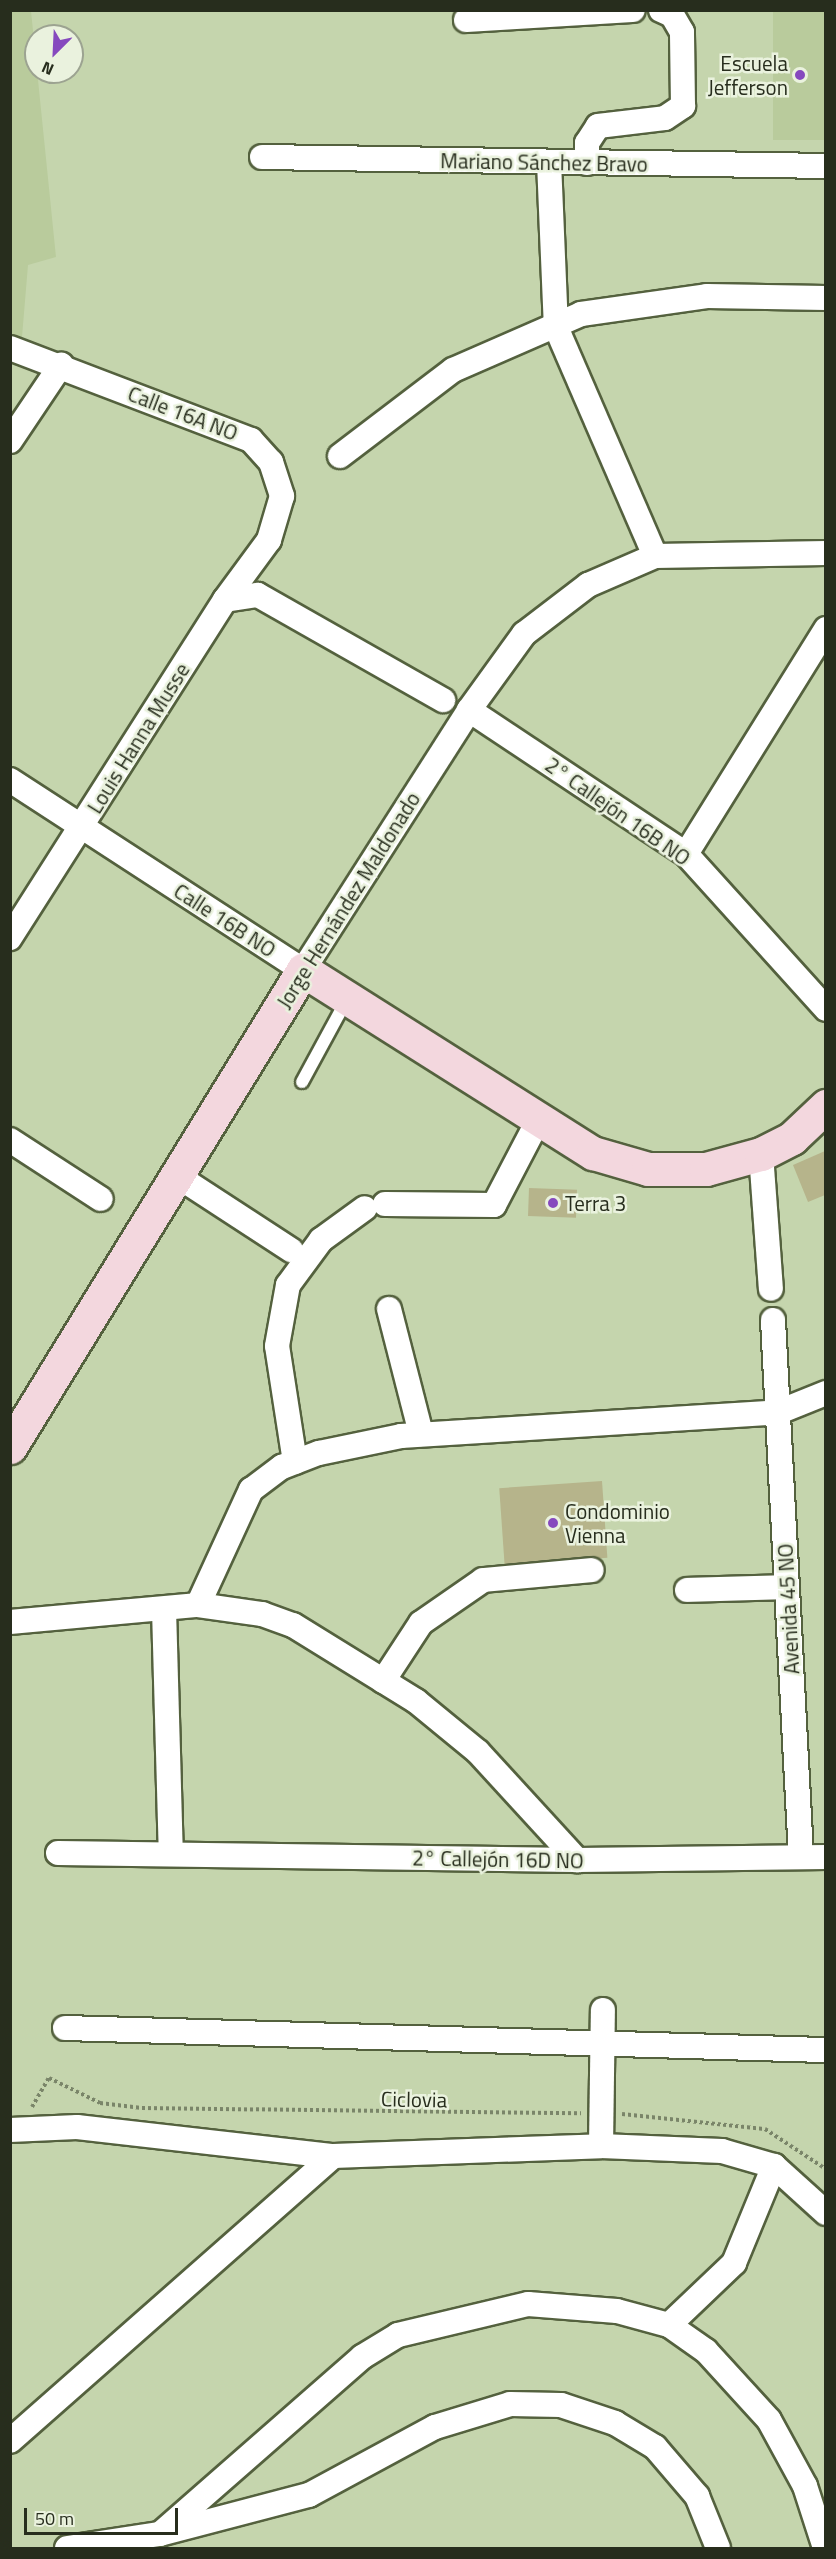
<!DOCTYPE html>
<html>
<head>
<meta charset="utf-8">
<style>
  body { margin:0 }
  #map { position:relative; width:836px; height:2559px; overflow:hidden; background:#c5d5ad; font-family:"Titillium Web",sans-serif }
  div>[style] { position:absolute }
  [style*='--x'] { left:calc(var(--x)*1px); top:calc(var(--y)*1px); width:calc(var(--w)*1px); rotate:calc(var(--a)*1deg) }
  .built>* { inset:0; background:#b9cb9c; transform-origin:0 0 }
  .building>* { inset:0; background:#b6b48b; transform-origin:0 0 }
  .path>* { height:4px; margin-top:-2px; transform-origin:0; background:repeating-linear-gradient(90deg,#7a8569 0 3px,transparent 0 6px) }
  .roads { filter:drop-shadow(2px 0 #54613e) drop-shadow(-2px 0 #54613e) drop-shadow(0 2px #54613e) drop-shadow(0 -2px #54613e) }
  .lane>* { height:12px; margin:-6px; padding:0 6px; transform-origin:6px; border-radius:6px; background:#fff }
  .street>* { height:24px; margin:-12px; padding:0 12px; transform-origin:12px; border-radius:12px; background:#fff }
  .secondary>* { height:33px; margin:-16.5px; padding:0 16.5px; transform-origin:16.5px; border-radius:16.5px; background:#f3d7de }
  .dots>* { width:16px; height:16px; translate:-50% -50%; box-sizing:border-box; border:3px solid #eaf2de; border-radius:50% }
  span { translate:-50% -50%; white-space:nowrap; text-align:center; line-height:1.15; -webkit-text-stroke:5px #eaf2de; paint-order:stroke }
  .poi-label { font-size:21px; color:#272d1d }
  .right { translate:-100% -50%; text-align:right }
  .left { translate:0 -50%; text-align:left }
  .street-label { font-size:21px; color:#272d1d }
  .frame { position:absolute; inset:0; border:12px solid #272d1d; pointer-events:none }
  .north { position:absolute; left:24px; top:24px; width:60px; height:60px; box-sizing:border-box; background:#eaf2de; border:2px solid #9ca391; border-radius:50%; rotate:204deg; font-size:16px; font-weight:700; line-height:24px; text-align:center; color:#272d1d }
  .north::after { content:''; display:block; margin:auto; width:21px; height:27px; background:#8649be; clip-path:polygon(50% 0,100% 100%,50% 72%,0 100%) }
  .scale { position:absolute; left:24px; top:2508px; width:154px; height:27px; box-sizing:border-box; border:3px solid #272d1d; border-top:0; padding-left:8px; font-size:18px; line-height:21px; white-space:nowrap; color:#272d1d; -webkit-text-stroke:4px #eaf2de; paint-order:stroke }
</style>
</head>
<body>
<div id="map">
  <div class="built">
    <div style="clip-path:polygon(11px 10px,31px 11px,56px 257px,28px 265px,22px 337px,10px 334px)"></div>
    <div style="left:773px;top:11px;width:52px;height:129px"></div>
  </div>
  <div class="building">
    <div style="clip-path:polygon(825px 1151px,825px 1195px,808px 1202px,793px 1165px)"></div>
    <div style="left:529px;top:1188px;width:48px;height:28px;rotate:2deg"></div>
    <div style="left:602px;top:1481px;width:77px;height:103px;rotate:86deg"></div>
  </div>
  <div class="path">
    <div style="--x:32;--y:2107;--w:34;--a:-60"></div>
    <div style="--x:49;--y:2078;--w:57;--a:26.1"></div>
    <div style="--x:100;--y:2103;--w:42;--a:6.8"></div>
    <div style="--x:142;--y:2108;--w:439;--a:0.7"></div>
    <div style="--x:622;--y:2114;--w:144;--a:6"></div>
    <div style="--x:765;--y:2129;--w:73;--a:33.3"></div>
  </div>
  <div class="roads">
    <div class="lane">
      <div style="--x:302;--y:1082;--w:94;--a:-61.5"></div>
    </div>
    <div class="street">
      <div style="--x:466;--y:20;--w:167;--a:-3.4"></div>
      <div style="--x:262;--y:157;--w:564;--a:0.91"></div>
      <div style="--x:549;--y:162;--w:165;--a:87.6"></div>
      <div style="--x:556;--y:327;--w:249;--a:66.6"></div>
      <div style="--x:587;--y:163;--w:20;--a:-90"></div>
      <div style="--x:587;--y:143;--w:20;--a:-57"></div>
      <div style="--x:598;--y:126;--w:67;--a:-6.8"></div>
      <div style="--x:665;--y:118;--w:22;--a:-34"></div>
      <div style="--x:683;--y:106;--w:74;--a:-90.8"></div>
      <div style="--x:682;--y:32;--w:20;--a:-120"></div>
      <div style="--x:672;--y:15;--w:12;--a:-156"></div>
      <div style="--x:10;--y:348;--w:258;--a:20.9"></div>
      <div style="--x:251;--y:440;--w:30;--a:48"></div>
      <div style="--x:271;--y:462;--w:36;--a:72"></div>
      <div style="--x:282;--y:496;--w:46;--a:106.5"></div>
      <div style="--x:269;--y:540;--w:74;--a:126.3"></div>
      <div style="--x:225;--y:600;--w:401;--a:122.5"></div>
      <div style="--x:10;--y:441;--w:92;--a:-56.1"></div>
      <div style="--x:340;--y:456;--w:142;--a:-37.3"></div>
      <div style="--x:453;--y:370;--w:140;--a:-23.6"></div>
      <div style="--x:581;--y:314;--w:127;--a:-8.1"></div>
      <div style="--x:707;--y:296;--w:119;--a:1"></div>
      <div style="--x:225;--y:600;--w:33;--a:-9"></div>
      <div style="--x:258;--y:595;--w:213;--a:29.6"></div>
      <div style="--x:469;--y:710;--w:260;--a:33.6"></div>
      <div style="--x:686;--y:854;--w:209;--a:47.9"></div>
      <div style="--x:10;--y:780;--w:349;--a:33"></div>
      <div style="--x:303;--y:970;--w:308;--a:-57.4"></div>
      <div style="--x:469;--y:710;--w:94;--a:-54.1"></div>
      <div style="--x:524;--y:634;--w:81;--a:-37.4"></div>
      <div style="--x:588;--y:585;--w:73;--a:-23.4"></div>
      <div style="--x:655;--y:556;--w:171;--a:-1"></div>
      <div style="--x:686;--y:854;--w:265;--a:-58.1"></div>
      <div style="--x:10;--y:1140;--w:108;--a:33"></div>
      <div style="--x:761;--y:1154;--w:135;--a:85.8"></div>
      <div style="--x:179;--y:1177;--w:134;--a:33.1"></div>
      <div style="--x:385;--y:1204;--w:109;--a:0.5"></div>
      <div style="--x:494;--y:1205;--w:97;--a:-62.4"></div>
      <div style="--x:389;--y:1309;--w:129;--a:75.6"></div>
      <div style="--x:773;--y:1320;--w:537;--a:87.01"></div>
      <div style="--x:295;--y:1462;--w:117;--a:-98.8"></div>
      <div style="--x:277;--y:1346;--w:62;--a:-79.8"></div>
      <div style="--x:288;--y:1285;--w:56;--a:-53.7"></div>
      <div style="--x:321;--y:1240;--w:54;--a:-36"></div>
      <div style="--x:687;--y:1590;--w:100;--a:-1.7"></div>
      <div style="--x:198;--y:1605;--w:127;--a:-65.3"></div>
      <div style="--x:251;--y:1490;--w:39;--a:-37"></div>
      <div style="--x:282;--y:1467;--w:40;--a:-21"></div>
      <div style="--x:319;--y:1453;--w:84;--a:-11.7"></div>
      <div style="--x:401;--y:1436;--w:379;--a:-3.6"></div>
      <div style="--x:779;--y:1412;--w:51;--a:-22"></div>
      <div style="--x:164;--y:1609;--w:244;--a:88.4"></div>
      <div style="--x:10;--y:1622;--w:189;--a:-5.2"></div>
      <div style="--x:198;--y:1605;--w:65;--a:8"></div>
      <div style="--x:262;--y:1614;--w:33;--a:20"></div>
      <div style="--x:293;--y:1625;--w:145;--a:31.7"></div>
      <div style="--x:416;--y:1701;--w:80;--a:39.4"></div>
      <div style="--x:478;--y:1752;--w:147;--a:47.5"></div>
      <div style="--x:383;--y:1681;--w:69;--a:-56.8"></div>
      <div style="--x:421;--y:1623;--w:75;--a:-34.7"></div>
      <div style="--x:483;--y:1580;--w:109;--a:-5.2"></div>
      <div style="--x:58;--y:1853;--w:519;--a:0.77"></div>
      <div style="--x:577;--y:1860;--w:249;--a:-0.7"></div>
      <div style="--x:65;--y:2028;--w:761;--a:1.66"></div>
      <div style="--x:10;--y:2130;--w:67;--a:-2.6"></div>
      <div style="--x:77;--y:2127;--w:258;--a:6.5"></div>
      <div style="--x:333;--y:2156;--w:268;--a:-2.1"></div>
      <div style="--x:601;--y:2146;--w:121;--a:2.4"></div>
      <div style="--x:722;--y:2151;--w:54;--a:16.1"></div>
      <div style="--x:774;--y:2166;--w:70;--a:42.1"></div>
      <div style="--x:601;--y:2146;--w:136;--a:-89.2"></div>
      <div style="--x:669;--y:2325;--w:90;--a:-43.6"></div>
      <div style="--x:734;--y:2263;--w:105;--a:-67.6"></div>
      <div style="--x:10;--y:2441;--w:431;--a:-41.4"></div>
      <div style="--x:160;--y:2534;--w:269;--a:-41.2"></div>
      <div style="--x:362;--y:2357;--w:42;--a:-31.4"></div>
      <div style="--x:398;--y:2335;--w:134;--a:-13.4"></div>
      <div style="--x:528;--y:2304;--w:89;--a:4.5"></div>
      <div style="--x:617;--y:2311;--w:54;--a:15.1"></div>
      <div style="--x:669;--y:2325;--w:45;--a:35.1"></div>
      <div style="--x:706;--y:2351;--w:93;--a:47.6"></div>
      <div style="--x:769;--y:2420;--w:75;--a:61.4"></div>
      <div style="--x:805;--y:2486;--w:65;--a:72.1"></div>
      <div style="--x:67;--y:2548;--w:94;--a:-8.6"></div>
      <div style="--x:160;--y:2534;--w:154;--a:-14.7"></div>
      <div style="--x:309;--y:2495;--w:143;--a:-28.4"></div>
      <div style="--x:435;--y:2427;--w:78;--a:-17"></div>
      <div style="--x:510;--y:2404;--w:51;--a:1.1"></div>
      <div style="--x:561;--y:2405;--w:57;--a:18.4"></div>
      <div style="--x:615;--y:2423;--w:47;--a:31"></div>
      <div style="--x:655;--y:2447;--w:65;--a:49.4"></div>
      <div style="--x:697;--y:2496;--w:56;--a:68"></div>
    </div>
    <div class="secondary">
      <div style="--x:10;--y:1447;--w:560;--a:-58.44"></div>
      <div style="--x:303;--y:970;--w:343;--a:32.3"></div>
      <div style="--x:593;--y:1153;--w:57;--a:16.2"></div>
      <div style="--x:648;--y:1169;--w:58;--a:0"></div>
      <div style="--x:706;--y:1169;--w:57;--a:-15.3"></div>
      <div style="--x:761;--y:1154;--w:35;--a:-27"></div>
      <div style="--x:792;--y:1138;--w:47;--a:-43.3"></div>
    </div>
  </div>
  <div class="dots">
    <div style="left:800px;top:75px;background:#8649be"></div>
    <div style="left:553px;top:1203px;background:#8649be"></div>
    <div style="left:553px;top:1523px;background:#8649be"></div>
  </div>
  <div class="poi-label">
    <span class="right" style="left:788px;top:75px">Escuela<br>Jefferson</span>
    <span class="left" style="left:565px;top:1203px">Terra 3</span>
    <span class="left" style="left:565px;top:1523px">Condominio<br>Vienna</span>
  </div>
  <div class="street-label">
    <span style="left:544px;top:162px;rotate:1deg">Mariano Sánchez Bravo</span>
    <span style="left:183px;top:413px;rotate:21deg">Calle 16A NO</span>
    <span style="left:138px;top:738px;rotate:-58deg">Louis Hanna Musse</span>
    <span style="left:618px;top:811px;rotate:35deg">2° Callejón 16B NO</span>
    <span style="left:348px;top:900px;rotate:-58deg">Jorge Hernández Maldonado</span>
    <span style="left:225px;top:920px;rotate:33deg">Calle 16B NO</span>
    <span style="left:788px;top:1609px;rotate:-93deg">Avenida 45 NO</span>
    <span style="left:498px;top:1859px;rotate:1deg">2° Callejón 16D NO</span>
    <span style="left:414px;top:2099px;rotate:1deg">Ciclovia</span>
  </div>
  <div class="frame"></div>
  <div class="north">N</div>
  <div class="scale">50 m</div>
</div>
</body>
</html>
